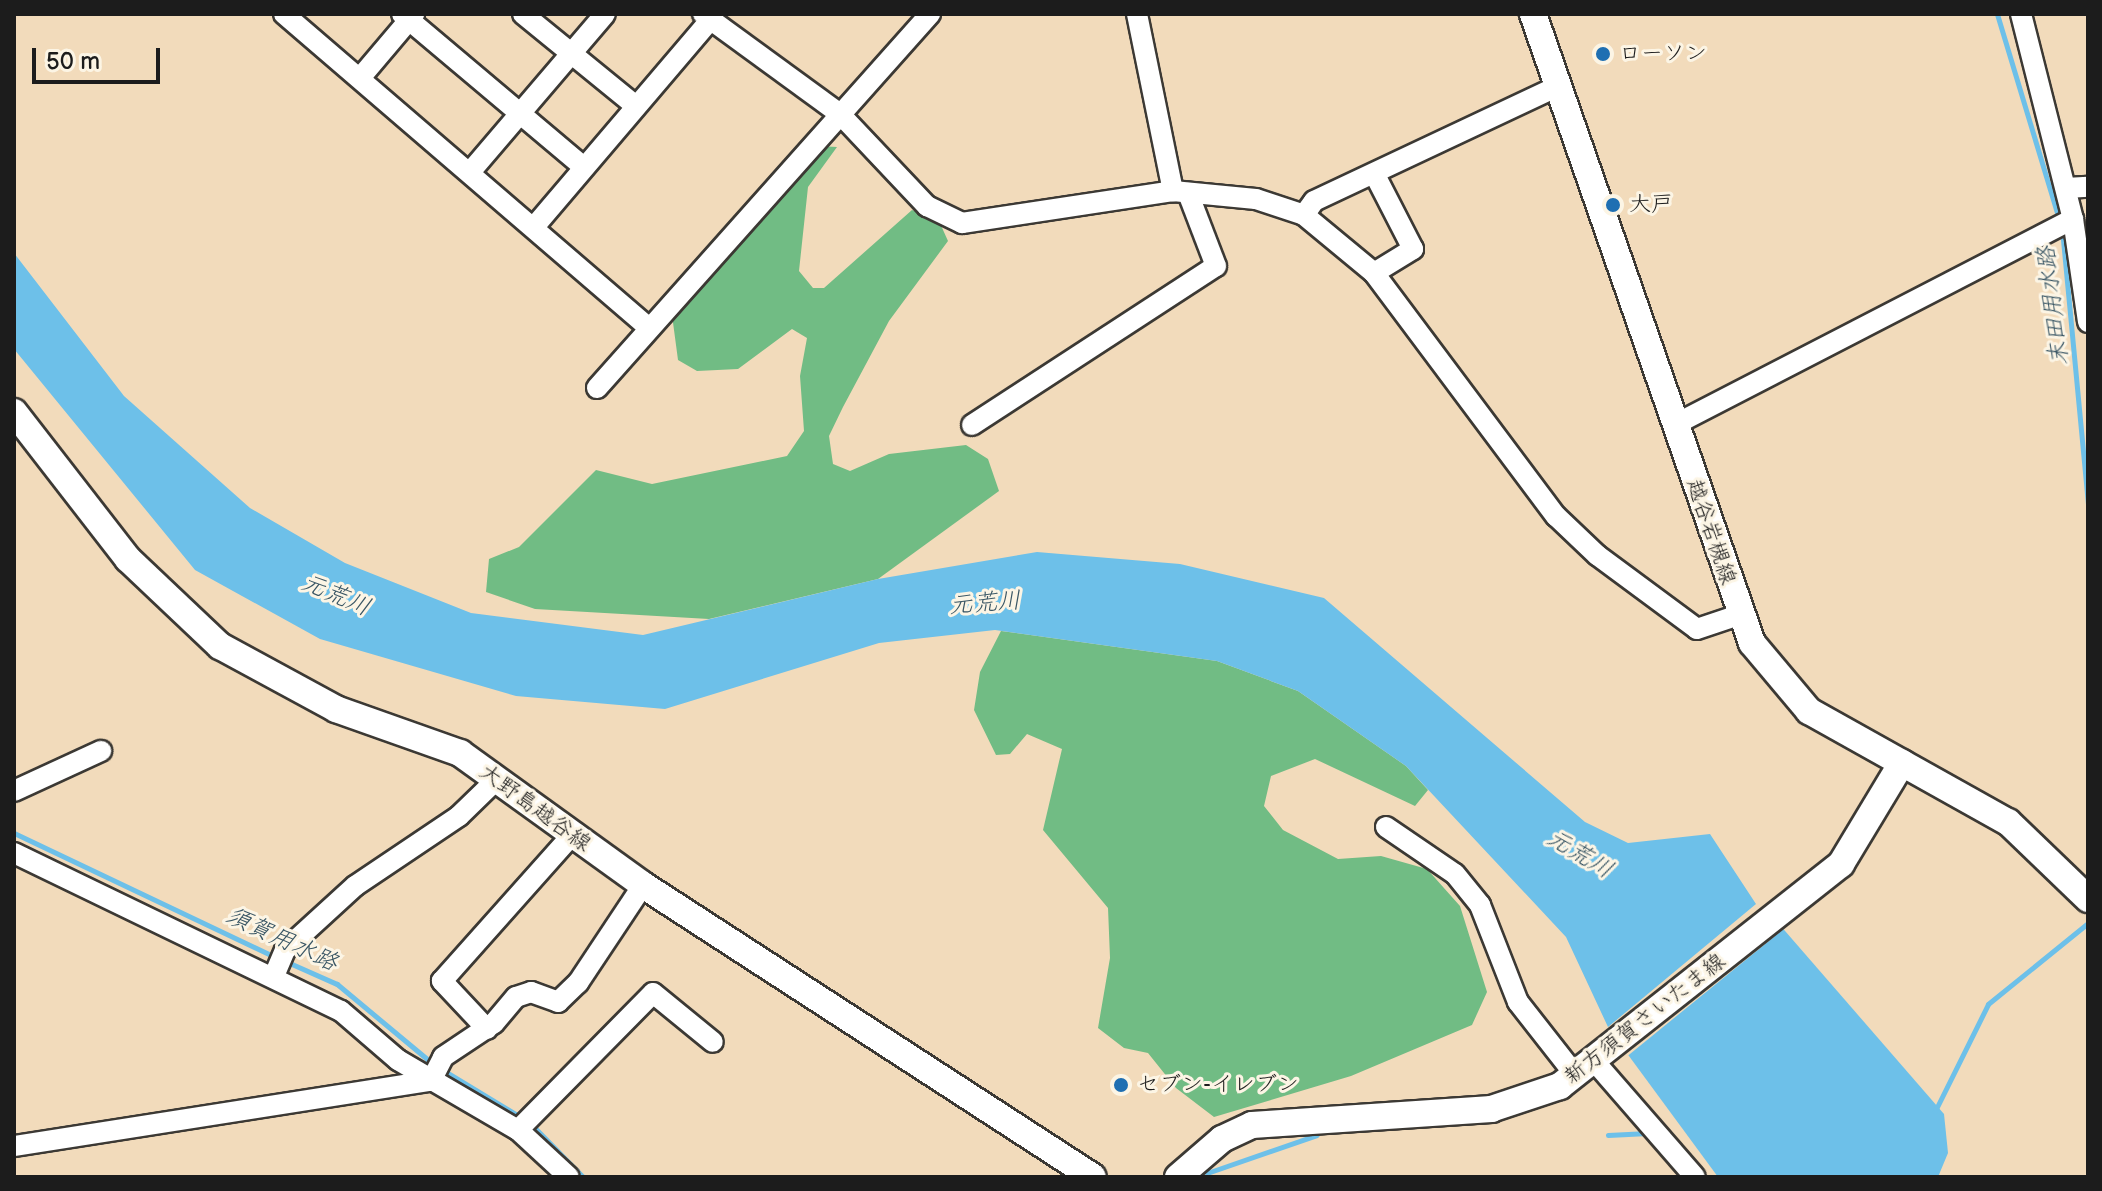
<!DOCTYPE html>
<html>
<head>
<meta charset="utf-8">
<style>
  body { margin:0 }
  #map { position:relative; width:2102px; height:1191px; overflow:hidden; background:#f2dbbb; font-family:"Balsamiq Sans","Klee One",sans-serif }
  div>[style] { position:absolute }
  [style*='--x'] { left:calc(var(--x)*1px); top:calc(var(--y)*1px); width:calc(var(--w)*1px); rotate:calc(var(--a)*1deg) }
  .forest>* { inset:0; background:#71bc84 }
  .water>* { inset:0; background:#6dc0e9 }
  .pier>* { inset:0; background:#f2dbbb }
  .stream>* { height:5px; margin:-2.5px; padding:0 2.5px; transform-origin:2.5px; border-radius:2.5px; background:#6dc0e9 }
  .roads { filter:drop-shadow(2px 0 #3c3934) drop-shadow(-2px 0 #3c3934) drop-shadow(0 2px #3c3934) drop-shadow(0 -2px #3c3934) }
  .minor>* { height:20px; margin:-10px; padding:0 10px; transform-origin:10px; border-radius:10px; background:#fff }
  .major>* { height:26px; margin:-13px; padding:0 13px; transform-origin:13px; border-radius:13px; background:#fff }
  .dots>* { width:22px; height:22px; translate:-50% -50%; box-sizing:border-box; border:4px solid #fcf5e5; border-radius:50% }
  span { translate:-50% -50%; white-space:nowrap; text-align:center; line-height:1.15; -webkit-text-stroke:6px #fcf5e5; paint-order:stroke }
  .poi-label { font-size:22px; color:#1c1c1c }
  .left { translate:0 -50%; text-align:left }
  .street-label { font-size:22px; color:#1c1c1c }
  .water-label { font-size:24px; color:#385564; font-style:italic }
  .frame { position:absolute; inset:0; border:16px solid #1c1c1c; pointer-events:none }
  .scale { position:absolute; left:32px; top:48px; width:128px; height:36px; box-sizing:border-box; border:4px solid #1c1c1c; border-top:0; padding-left:10px; font-size:24px; line-height:28px; white-space:nowrap; color:#1c1c1c; -webkit-text-stroke:6px #fcf5e5; paint-order:stroke }
</style>
</head>
<body>
<div id="map">
  <div class="forest">
    <div style="clip-path:polygon(818px 146px,837px 147px,808px 187px,799px 271px,813px 288px,824px 288px,912px 210px,939px 221px,948px 241px,889px 321px,843px 407px,829px 436px,833px 464px,850px 471px,889px 454px,966px 445px,988px 459px,999px 491px,878px 579px,709px 619px,535px 609px,486px 592px,489px 559px,519px 547px,596px 470px,652px 484px,787px 456px,804px 431px,800px 376px,807px 338px,792px 329px,738px 369px,697px 371px,678px 360px,672px 315px)"></div>
    <div style="clip-path:polygon(1001px 631px,1217px 661px,1298px 691px,1406px 766px,1428px 790px,1415px 806px,1315px 759px,1271px 776px,1264px 806px,1283px 830px,1338px 859px,1381px 856px,1427px 869px,1460px 906px,1487px 992px,1472px 1025px,1351px 1076px,1214px 1117px,1176px 1088px,1148px 1053px,1124px 1048px,1098px 1028px,1110px 958px,1108px 908px,1043px 830px,1062px 749px,1027px 734px,1010px 754px,996px 755px,974px 710px,980px 672px)"></div>
  </div>
  <div class="water">
    <div style="clip-path:polygon(14px 253px,124px 396px,250px 508px,345px 563px,471px 613px,643px 635px,878px 579px,1037px 552px,1180px 564px,1324px 598px,1585px 822px,1628px 843px,1710px 834px,1756px 904px,1608px 1027px,1566px 937px,1406px 766px,1298px 691px,1217px 661px,995px 630px,879px 643px,665px 709px,516px 696px,320px 639px,195px 570px,14px 349px)"></div>
    <div style="clip-path:polygon(1779px 924px,1944px 1114px,1948px 1153px,1938px 1177px,1718px 1177px,1626px 1052px)"></div>
  </div>
  <div class="pier">
    <div style="clip-path:polygon(1782px 921px,1786px 927px,1625px 1058px,1622px 1053px)"></div>
  </div>
  <div class="stream">
    <div style="--x:1997;--y:14;--w:214;--a:73.2"></div>
    <div style="--x:2062;--y:229;--w:278;--a:84.6"></div>
    <div style="--x:14;--y:833;--w:289;--a:25.4"></div>
    <div style="--x:285;--y:961;--w:57;--a:23.9"></div>
    <div style="--x:337;--y:984;--w:125;--a:39.8"></div>
    <div style="--x:441;--y:1069;--w:95;--a:31.2"></div>
    <div style="--x:1935;--y:1111;--w:119;--a:-63.6"></div>
    <div style="--x:1988;--y:1004;--w:129;--a:-39"></div>
    <div style="--x:530;--y:1123;--w:76;--a:45.5"></div>
    <div style="--x:1608;--y:1135;--w:40;--a:-2.9"></div>
    <div style="--x:1207;--y:1173;--w:116;--a:-19.1"></div>
  </div>
  <div class="roads">
    <div class="minor">
      <div style="--x:284;--y:14;--w:480;--a:40.7"></div>
      <div style="--x:402;--y:14;--w:238;--a:40.1"></div>
      <div style="--x:523;--y:14;--w:146;--a:39.2"></div>
      <div style="--x:703;--y:14;--w:170;--a:36.1"></div>
      <div style="--x:840;--y:114;--w:127;--a:46.6"></div>
      <div style="--x:927;--y:206;--w:39;--a:26"></div>
      <div style="--x:962;--y:223;--w:213;--a:-8.6"></div>
      <div style="--x:1173;--y:191;--w:83;--a:5.5"></div>
      <div style="--x:1256;--y:199;--w:51;--a:18.4"></div>
      <div style="--x:1304;--y:215;--w:91;--a:39.6"></div>
      <div style="--x:1374;--y:273;--w:304;--a:53.2"></div>
      <div style="--x:1556;--y:516;--w:57;--a:43.6"></div>
      <div style="--x:1597;--y:555;--w:124;--a:36.5"></div>
      <div style="--x:1697;--y:629;--w:44;--a:-18.4"></div>
      <div style="--x:1137;--y:14;--w:181;--a:78.5"></div>
      <div style="--x:2021;--y:14;--w:211;--a:75.8"></div>
      <div style="--x:2073;--y:219;--w:104;--a:81.7"></div>
      <div style="--x:360;--y:78;--w:84;--a:-49.8"></div>
      <div style="--x:471;--y:171;--w:206;--a:-49.5"></div>
      <div style="--x:2066;--y:188;--w:22;--a:-3"></div>
      <div style="--x:1304;--y:215;--w:17;--a:-54"></div>
      <div style="--x:1314;--y:201;--w:270;--a:-25.2"></div>
      <div style="--x:534;--y:227;--w:272;--a:-49.6"></div>
      <div style="--x:1374;--y:273;--w:46;--a:-31.6"></div>
      <div style="--x:1413;--y:249;--w:85;--a:-117.2"></div>
      <div style="--x:597;--y:388;--w:501;--a:-48.32"></div>
      <div style="--x:972;--y:425;--w:291;--a:-33.1"></div>
      <div style="--x:1216;--y:266;--w:78;--a:-111"></div>
      <div style="--x:1674;--y:425;--w:449;--a:-27.3"></div>
      <div style="--x:14;--y:791;--w:96;--a:-24.7"></div>
      <div style="--x:1386;--y:827;--w:83;--a:34.3"></div>
      <div style="--x:1455;--y:874;--w:40;--a:51"></div>
      <div style="--x:1480;--y:905;--w:104;--a:68.6"></div>
      <div style="--x:1518;--y:1002;--w:94;--a:51.9"></div>
      <div style="--x:14;--y:853;--w:363;--a:25.8"></div>
      <div style="--x:341;--y:1011;--w:75;--a:40.7"></div>
      <div style="--x:398;--y:1060;--w:139;--a:30.3"></div>
      <div style="--x:518;--y:1130;--w:69;--a:42.7"></div>
      <div style="--x:274;--y:976;--w:28;--a:-67"></div>
      <div style="--x:285;--y:950;--w:95;--a:-42.4"></div>
      <div style="--x:355;--y:886;--w:125;--a:-33.9"></div>
      <div style="--x:459;--y:816;--w:53;--a:-44.2"></div>
      <div style="--x:487;--y:1029;--w:66;--a:-133.2"></div>
      <div style="--x:442;--y:981;--w:195;--a:-48.3"></div>
      <div style="--x:1595;--y:1062;--w:152;--a:49"></div>
      <div style="--x:518;--y:1130;--w:192;--a:-45.4"></div>
      <div style="--x:653;--y:993;--w:77;--a:39.2"></div>
      <div style="--x:14;--y:1146;--w:422;--a:-8.9"></div>
      <div style="--x:431;--y:1081;--w:27;--a:-63"></div>
      <div style="--x:443;--y:1057;--w:61;--a:-33.7"></div>
      <div style="--x:494;--y:1023;--w:34;--a:-50"></div>
      <div style="--x:516;--y:997;--w:16;--a:-18"></div>
      <div style="--x:531;--y:992;--w:29;--a:20"></div>
      <div style="--x:558;--y:1002;--w:28;--a:-44"></div>
      <div style="--x:578;--y:983;--w:118;--a:-56.4"></div>
    </div>
    <div class="major">
      <div style="--x:1533;--y:14;--w:666;--a:70.8"></div>
      <div style="--x:1752;--y:643;--w:89;--a:50"></div>
      <div style="--x:1809;--y:711;--w:228;--a:29.2"></div>
      <div style="--x:2008;--y:822;--w:111;--a:43.9"></div>
      <div style="--x:14;--y:412;--w:186;--a:52.2"></div>
      <div style="--x:128;--y:559;--w:127;--a:43.4"></div>
      <div style="--x:220;--y:646;--w:132;--a:28.5"></div>
      <div style="--x:336;--y:709;--w:132;--a:19.5"></div>
      <div style="--x:460;--y:753;--w:226;--a:35.8"></div>
      <div style="--x:643;--y:885;--w:536;--a:32.98"></div>
      <div style="--x:1178;--y:1177;--w:58;--a:-40.8"></div>
      <div style="--x:1222;--y:1139;--w:33;--a:-25"></div>
      <div style="--x:1252;--y:1125;--w:240;--a:-3.8"></div>
      <div style="--x:1491;--y:1109;--w:73;--a:-18.4"></div>
      <div style="--x:1560;--y:1086;--w:358;--a:-38.3"></div>
      <div style="--x:1841;--y:864;--w:118;--a:-58.9"></div>
    </div>
  </div>
  <div class="dots">
    <div style="left:1603px;top:54px;background:#1f6fb2"></div>
    <div style="left:1613px;top:205px;background:#1f6fb2"></div>
    <div style="left:1121px;top:1085px;background:#1f6fb2"></div>
  </div>
  <div class="poi-label">
    <span class="left" style="left:1619px;top:54px">ローソン</span>
    <span class="left" style="left:1629px;top:205px">大戸</span>
    <span class="left" style="left:1137px;top:1085px">セブン-イレブン</span>
  </div>
  <div class="street-label">
    <span style="left:1711px;top:532px;rotate:71deg">越谷岩槻線</span>
    <span style="left:535px;top:808px;rotate:36deg">大野島越谷線</span>
    <span style="left:1645px;top:1019px;rotate:-38deg">新方須賀さいたま線</span>
  </div>
  <div class="water-label">
    <span style="left:2053px;top:306px;rotate:-97deg">末田用水路</span>
    <span style="left:336px;top:595px;rotate:23deg">元荒川</span>
    <span style="left:985px;top:603px;rotate:-4deg">元荒川</span>
    <span style="left:1580px;top:854px;rotate:31deg">元荒川</span>
    <span style="left:282px;top:939px;rotate:25deg">須賀用水路</span>
  </div>
  <div class="frame"></div>
  <div class="scale">50 m</div>
</div>
</body>
</html>
